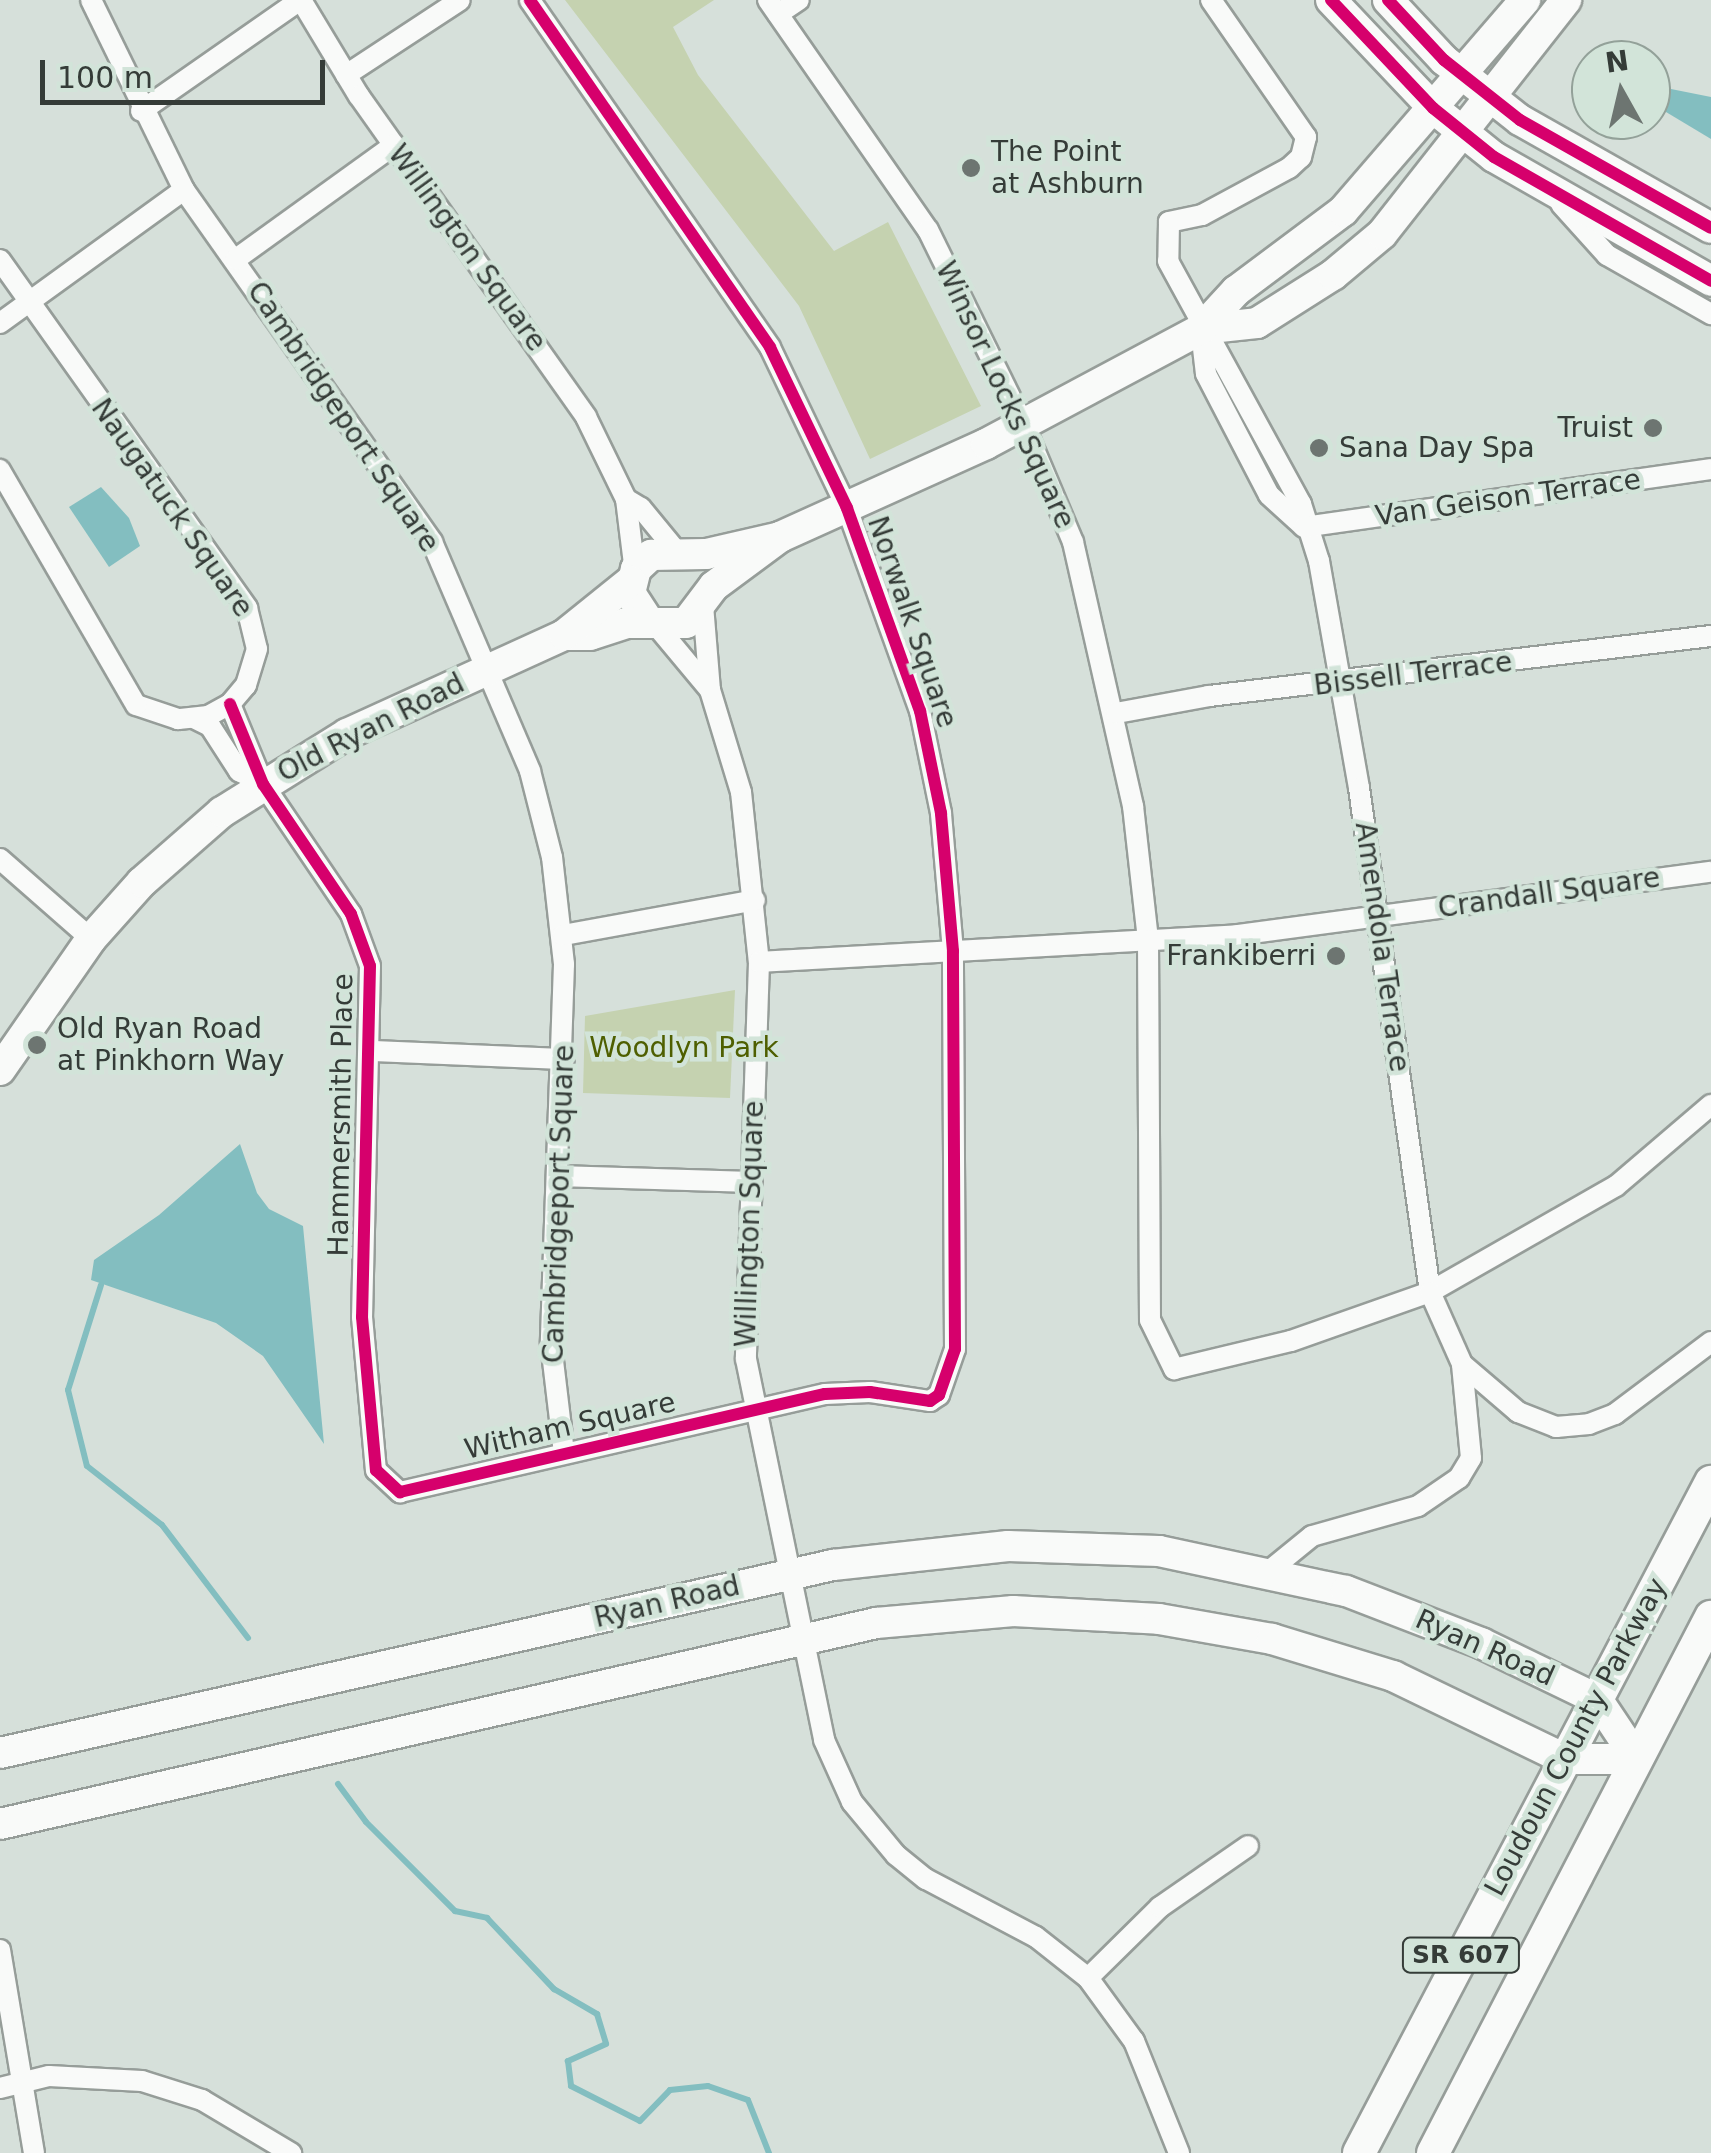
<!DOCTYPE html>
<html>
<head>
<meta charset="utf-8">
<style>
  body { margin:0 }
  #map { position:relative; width:1711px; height:2153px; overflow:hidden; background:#d6e0da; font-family:"DejaVu Sans",sans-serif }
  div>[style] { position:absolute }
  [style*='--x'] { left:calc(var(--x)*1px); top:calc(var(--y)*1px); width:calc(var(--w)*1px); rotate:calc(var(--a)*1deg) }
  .green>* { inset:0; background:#c5d2b0 }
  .water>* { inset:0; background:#83bec0 }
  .stream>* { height:6px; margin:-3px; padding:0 3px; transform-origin:3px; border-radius:3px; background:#83bec0 }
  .roads { filter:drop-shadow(2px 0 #969d99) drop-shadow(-2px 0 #969d99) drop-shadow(0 2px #969d99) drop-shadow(0 -2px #969d99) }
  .street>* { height:20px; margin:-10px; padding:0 10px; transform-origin:10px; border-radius:10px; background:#f9faf9 }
  .secondary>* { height:30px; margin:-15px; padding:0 15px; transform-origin:15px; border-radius:15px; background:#f9faf9 }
  .primary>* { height:32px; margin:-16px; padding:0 16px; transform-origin:16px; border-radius:16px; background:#f9faf9 }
  .cycleway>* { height:12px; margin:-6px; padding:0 6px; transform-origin:6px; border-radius:6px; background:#d6006c }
  .dots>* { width:28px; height:28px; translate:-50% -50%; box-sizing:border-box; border:5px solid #d2e4d9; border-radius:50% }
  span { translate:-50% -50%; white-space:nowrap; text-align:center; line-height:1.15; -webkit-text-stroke:9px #d2e4d9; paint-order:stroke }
  .shield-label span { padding:2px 8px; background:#d2e4d9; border:2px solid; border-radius:8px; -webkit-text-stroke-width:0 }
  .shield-label { font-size:25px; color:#353c38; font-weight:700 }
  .poi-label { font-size:28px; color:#353c38 }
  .left { translate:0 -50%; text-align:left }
  .right { translate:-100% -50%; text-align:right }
  .street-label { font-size:28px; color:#353c38 }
  .park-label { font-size:28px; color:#4e5f00 }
  .north { position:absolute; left:1571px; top:40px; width:100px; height:100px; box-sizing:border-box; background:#d2e4d9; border:2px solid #93a199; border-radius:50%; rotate:352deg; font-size:28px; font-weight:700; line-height:40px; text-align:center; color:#353c38 }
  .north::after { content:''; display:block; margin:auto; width:35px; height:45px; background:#6d7571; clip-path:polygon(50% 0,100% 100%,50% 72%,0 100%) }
  .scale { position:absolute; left:40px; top:60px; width:285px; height:45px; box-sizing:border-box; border:5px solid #353c38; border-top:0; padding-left:12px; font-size:30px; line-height:35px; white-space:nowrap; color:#353c38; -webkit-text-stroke:8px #d2e4d9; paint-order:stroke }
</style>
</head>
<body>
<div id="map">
  <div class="green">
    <div style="clip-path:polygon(565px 0,714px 0,673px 27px,698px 75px,834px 251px,888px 222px,981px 406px,870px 459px,799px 306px)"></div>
    <div style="clip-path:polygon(735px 990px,730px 1098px,583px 1093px,585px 1016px)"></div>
  </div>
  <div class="water">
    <div style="clip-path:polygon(1651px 85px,1711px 97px,1711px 139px,1651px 103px)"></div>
    <div style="clip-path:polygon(101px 487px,129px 518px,140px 546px,109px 567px,69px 507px)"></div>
    <div style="clip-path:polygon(240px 1144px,257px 1193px,269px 1209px,303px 1226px,324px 1444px,263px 1356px,216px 1323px,91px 1280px,94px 1260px,159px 1215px)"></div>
  </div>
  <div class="stream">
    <div style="--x:101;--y:1285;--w:110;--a:107.4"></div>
    <div style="--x:68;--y:1390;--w:78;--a:76"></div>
    <div style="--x:87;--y:1466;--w:95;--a:38.2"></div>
    <div style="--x:162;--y:1525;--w:142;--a:52.7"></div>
    <div style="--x:338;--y:1784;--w:47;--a:53.6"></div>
    <div style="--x:366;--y:1822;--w:126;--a:45"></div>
    <div style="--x:455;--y:1911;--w:33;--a:12"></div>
    <div style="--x:487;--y:1918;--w:98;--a:46.7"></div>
    <div style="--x:554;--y:1989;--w:50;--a:30.2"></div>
    <div style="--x:597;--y:2014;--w:31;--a:73"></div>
    <div style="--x:606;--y:2044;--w:42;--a:155.9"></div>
    <div style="--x:568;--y:2061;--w:25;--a:83"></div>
    <div style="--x:571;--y:2086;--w:77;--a:26.9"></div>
    <div style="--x:640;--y:2121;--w:43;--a:-45.9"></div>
    <div style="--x:670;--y:2090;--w:38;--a:-6"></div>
    <div style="--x:708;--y:2086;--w:42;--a:19.3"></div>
    <div style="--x:748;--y:2100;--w:57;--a:68.4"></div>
  </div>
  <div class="roads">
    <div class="street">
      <div style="--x:91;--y:0;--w:212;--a:63.9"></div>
      <div style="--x:184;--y:190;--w:431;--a:54.8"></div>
      <div style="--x:432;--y:542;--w:249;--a:66.8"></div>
      <div style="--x:530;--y:771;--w:89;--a:75.7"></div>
      <div style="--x:552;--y:857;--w:108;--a:83.6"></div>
      <div style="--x:564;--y:964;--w:380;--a:92"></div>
      <div style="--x:551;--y:1344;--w:110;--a:83.2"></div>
      <div style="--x:301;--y:0;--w:112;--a:58.9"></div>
      <div style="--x:359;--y:96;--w:393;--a:54.7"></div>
      <div style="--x:586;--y:417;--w:91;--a:64"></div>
      <div style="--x:626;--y:499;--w:74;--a:83"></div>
      <div style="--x:768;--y:0;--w:280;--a:55.2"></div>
      <div style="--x:928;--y:230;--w:215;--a:63.8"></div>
      <div style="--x:1023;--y:423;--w:129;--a:67.2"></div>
      <div style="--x:1073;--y:542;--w:271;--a:77.2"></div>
      <div style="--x:1133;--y:806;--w:135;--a:83.6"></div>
      <div style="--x:1148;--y:940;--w:380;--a:89.7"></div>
      <div style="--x:1150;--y:1320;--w:55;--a:63.9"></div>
      <div style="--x:1174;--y:1369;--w:120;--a:-13.5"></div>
      <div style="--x:1291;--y:1341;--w:147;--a:-19.4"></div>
      <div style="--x:1430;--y:1292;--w:214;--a:-29.7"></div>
      <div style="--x:1616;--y:1186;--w:125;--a:-40.5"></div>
      <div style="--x:1211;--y:0;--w:167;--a:55.3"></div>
      <div style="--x:1306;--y:137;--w:21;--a:104"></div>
      <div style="--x:1301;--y:157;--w:16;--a:137"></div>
      <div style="--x:1289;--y:168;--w:99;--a:151.6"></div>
      <div style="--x:1202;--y:215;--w:34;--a:168"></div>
      <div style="--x:1169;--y:222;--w:39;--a:91"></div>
      <div style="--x:1168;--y:261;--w:277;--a:61.3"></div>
      <div style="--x:1301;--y:504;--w:60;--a:72.5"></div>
      <div style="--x:1319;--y:561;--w:230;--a:80"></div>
      <div style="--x:1359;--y:788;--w:509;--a:81.98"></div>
      <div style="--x:1430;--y:1292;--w:79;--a:66"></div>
      <div style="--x:778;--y:14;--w:25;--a:-34"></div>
      <div style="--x:346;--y:75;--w:136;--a:-33.3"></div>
      <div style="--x:141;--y:111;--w:194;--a:-34.9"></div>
      <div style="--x:1561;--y:204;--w:69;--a:48"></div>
      <div style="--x:1607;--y:255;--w:120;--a:29.6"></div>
      <div style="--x:236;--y:259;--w:195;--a:-35.8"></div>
      <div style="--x:0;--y:260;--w:427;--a:54.6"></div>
      <div style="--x:247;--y:608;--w:42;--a:76.3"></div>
      <div style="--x:257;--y:649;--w:38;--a:107"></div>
      <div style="--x:246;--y:685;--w:25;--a:130"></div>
      <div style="--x:230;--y:704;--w:25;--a:151"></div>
      <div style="--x:208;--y:716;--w:30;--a:174"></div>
      <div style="--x:178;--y:719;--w:44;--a:-161.6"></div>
      <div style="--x:136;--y:705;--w:272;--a:-120.1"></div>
      <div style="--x:0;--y:323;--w:227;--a:-35.9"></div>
      <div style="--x:1201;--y:331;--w:43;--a:83.4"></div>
      <div style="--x:1206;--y:374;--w:136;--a:62.5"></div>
      <div style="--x:1269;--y:495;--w:47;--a:42.4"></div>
      <div style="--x:626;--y:499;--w:17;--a:31"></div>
      <div style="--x:641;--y:508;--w:58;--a:50.6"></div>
      <div style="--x:1304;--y:527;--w:411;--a:-8.1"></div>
      <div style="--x:703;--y:605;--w:85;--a:85.3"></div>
      <div style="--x:710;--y:690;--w:107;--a:73.1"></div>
      <div style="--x:741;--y:792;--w:171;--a:84"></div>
      <div style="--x:759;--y:962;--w:397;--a:91.9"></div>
      <div style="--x:746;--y:1359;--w:389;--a:78.4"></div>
      <div style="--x:824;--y:1740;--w:68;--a:65.7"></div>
      <div style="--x:852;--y:1802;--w:69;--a:50.3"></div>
      <div style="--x:896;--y:1855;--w:38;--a:39"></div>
      <div style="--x:926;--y:1879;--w:124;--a:27.8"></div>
      <div style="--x:1036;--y:1937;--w:66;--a:38.3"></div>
      <div style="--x:1088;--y:1978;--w:78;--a:53.9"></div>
      <div style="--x:1134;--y:2041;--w:121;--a:68.1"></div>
      <div style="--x:655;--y:624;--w:86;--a:50.2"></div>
      <div style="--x:230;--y:704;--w:87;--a:67.6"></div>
      <div style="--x:263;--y:784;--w:157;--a:55.9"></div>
      <div style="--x:351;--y:914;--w:55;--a:69.9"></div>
      <div style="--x:370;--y:966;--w:351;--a:91.3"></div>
      <div style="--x:362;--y:1317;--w:154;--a:84.8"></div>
      <div style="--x:376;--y:1470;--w:33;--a:43"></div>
      <div style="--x:400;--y:1492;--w:436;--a:-13"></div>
      <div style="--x:825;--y:1394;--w:45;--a:-2.5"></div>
      <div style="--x:870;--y:1392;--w:61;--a:8.5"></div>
      <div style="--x:930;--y:1401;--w:11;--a:-34"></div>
      <div style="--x:939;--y:1395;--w:49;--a:-70.8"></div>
      <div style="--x:955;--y:1349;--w:398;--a:-90.3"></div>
      <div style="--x:953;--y:951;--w:139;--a:-95"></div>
      <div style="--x:941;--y:813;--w:104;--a:-101.6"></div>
      <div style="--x:920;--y:711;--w:216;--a:-109.8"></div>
      <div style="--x:847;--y:508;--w:178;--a:-115.6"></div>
      <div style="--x:770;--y:347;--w:422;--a:-124.7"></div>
      <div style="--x:1116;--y:713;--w:95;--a:-10.4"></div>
      <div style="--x:1209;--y:696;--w:506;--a:-6.82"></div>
      <div style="--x:194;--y:718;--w:18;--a:27"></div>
      <div style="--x:210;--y:726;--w:54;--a:57.2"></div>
      <div style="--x:239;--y:771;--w:27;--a:28"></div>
      <div style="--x:0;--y:859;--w:121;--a:41.3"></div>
      <div style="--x:563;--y:935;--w:195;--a:-10.3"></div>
      <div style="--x:759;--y:962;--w:479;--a:-3.2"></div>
      <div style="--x:1237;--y:935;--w:478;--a:-7.6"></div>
      <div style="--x:372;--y:1051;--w:192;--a:2.4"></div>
      <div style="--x:560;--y:1176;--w:190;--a:1.8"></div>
      <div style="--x:1269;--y:1571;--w:55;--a:-39.1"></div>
      <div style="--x:1312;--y:1536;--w:110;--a:-15.8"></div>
      <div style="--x:1418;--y:1506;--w:50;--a:-34.3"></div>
      <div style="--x:1459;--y:1478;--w:23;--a:-59"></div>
      <div style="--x:1471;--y:1458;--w:94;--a:-95.5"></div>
      <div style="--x:1462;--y:1364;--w:74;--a:40.6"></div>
      <div style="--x:1518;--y:1412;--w:41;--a:21.5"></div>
      <div style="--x:1556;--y:1427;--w:33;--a:-5"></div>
      <div style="--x:1589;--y:1424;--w:28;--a:-21"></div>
      <div style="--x:1615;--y:1414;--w:120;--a:-36.9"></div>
      <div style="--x:0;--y:1950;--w:206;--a:80.5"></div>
      <div style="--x:1088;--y:1978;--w:101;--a:-44.6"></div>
      <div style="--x:1160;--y:1907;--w:107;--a:-34.7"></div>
      <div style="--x:0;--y:2088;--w:50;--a:-13.8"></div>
      <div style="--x:49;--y:2076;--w:93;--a:3.1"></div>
      <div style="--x:142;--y:2081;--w:63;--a:17.6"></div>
      <div style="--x:202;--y:2100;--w:104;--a:30.8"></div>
    </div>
    <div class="secondary">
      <div style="--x:1331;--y:0;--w:149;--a:46.6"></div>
      <div style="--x:1433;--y:108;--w:78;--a:38.8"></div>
      <div style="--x:1494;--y:157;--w:250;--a:29.7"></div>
      <div style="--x:1388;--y:0;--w:82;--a:47"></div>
      <div style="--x:1444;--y:60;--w:97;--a:38.3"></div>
      <div style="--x:1520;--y:120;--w:219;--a:29.5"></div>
      <div style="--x:1201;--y:329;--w:56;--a:-6.1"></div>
      <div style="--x:1257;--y:323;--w:90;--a:-32.3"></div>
      <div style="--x:1333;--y:275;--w:64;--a:-39.9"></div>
      <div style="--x:1382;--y:234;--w:298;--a:-51.8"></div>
      <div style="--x:649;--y:622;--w:35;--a:-123"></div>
      <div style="--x:630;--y:593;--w:25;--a:-76"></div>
      <div style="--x:636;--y:569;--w:21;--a:-43"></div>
      <div style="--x:651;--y:555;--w:55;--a:-1"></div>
      <div style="--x:706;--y:554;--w:76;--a:-12.9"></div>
      <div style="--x:780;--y:537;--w:226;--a:-24.3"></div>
      <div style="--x:986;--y:444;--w:244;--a:-28.1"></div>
      <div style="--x:1201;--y:329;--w:52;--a:-47.4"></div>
      <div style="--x:1236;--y:291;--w:134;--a:-36.8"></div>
      <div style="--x:1343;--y:211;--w:279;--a:-49.2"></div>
      <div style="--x:564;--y:635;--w:26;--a:0"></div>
      <div style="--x:590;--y:635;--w:38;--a:-18"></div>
      <div style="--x:626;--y:623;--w:60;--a:0"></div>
      <div style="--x:686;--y:623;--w:46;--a:-52.9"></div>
      <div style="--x:714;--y:586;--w:82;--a:-36.6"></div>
      <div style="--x:0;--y:1070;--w:160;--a:-55.2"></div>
      <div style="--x:91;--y:939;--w:76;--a:-48.2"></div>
      <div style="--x:142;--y:882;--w:106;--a:-41.2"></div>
      <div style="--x:222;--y:812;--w:147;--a:-32"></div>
      <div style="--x:347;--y:734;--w:239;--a:-24.5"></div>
      <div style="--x:564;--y:635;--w:86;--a:-38.9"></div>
      <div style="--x:0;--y:1753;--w:854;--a:-12.72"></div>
      <div style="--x:833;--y:1565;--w:176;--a:-6.2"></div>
      <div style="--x:1008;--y:1546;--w:151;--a:1.9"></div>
      <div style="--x:1159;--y:1551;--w:191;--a:12.1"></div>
      <div style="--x:1346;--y:1591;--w:145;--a:21.1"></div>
      <div style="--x:1481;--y:1643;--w:129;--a:25.8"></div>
      <div style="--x:1597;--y:1699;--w:72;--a:56.3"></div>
      <div style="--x:0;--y:1824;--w:899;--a:-12.92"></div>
      <div style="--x:876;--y:1623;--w:138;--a:-5"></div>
      <div style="--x:1013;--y:1611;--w:146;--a:3.1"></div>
      <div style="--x:1159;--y:1619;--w:115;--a:10"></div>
      <div style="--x:1272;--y:1639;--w:127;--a:17"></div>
      <div style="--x:1393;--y:1676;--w:191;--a:25.8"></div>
      <div style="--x:1565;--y:1759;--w:72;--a:0"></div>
    </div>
    <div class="primary">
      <div style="--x:1359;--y:2153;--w:758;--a:-62.32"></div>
      <div style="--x:1433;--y:2153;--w:604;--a:-62.59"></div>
    </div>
  </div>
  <div class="cycleway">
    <div style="--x:1331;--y:0;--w:149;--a:46.6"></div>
    <div style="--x:1433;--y:108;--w:78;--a:38.8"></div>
    <div style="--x:1494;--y:157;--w:250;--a:29.7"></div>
    <div style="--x:1388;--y:0;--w:82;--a:47"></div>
    <div style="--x:1444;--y:60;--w:97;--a:38.3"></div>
    <div style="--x:1520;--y:120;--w:219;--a:29.5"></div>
    <div style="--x:230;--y:704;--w:87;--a:67.6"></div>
    <div style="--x:263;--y:784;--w:157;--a:55.9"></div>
    <div style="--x:351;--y:914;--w:55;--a:69.9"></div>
    <div style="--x:370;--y:966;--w:351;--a:91.3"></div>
    <div style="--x:362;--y:1317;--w:154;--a:84.8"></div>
    <div style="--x:376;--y:1470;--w:33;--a:43"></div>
    <div style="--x:400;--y:1492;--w:436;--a:-13"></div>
    <div style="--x:825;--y:1394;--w:45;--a:-2.5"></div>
    <div style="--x:870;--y:1392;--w:61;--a:8.5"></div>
    <div style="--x:930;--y:1401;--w:11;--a:-34"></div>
    <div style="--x:939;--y:1395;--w:49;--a:-70.8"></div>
    <div style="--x:955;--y:1349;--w:398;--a:-90.3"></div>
    <div style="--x:953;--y:951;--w:139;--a:-95"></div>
    <div style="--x:941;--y:813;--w:104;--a:-101.6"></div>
    <div style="--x:920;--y:711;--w:216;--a:-109.8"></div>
    <div style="--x:847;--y:508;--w:178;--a:-115.6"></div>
    <div style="--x:770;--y:347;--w:422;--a:-124.7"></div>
  </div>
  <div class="dots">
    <div style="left:971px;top:168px;background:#6d7571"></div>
    <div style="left:1653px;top:428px;background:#6d7571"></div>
    <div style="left:1319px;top:448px;background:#6d7571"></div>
    <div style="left:1336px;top:956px;background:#6d7571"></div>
    <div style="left:37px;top:1045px;background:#6d7571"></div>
  </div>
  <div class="shield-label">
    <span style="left:1461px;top:1955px">SR 607</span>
  </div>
  <div class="poi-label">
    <span class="left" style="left:991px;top:168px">The Point<br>at Ashburn</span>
    <span class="right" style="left:1633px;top:428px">Truist</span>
    <span class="left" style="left:1339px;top:448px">Sana Day Spa</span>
    <span class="right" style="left:1316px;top:956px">Frankiberri</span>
    <span class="left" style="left:57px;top:1045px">Old Ryan Road<br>at Pinkhorn Way</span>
  </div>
  <div class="street-label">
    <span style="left:467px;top:248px;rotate:54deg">Willington Square</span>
    <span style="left:1005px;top:395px;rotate:65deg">Winsor Locks Square</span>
    <span style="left:343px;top:417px;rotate:56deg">Cambridgeport Square</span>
    <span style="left:1508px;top:498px;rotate:-8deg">Van Geison Terrace</span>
    <span style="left:172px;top:508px;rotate:55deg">Naugatuck Square</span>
    <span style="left:912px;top:622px;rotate:71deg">Norwalk Square</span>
    <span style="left:1413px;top:674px;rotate:-7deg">Bissell Terrace</span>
    <span style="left:371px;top:728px;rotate:-27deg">Old Ryan Road</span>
    <span style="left:1549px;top:893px;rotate:-8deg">Crandall Square</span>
    <span style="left:1382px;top:947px;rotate:82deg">Amendola Terrace</span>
    <span style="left:341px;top:1115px;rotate:-89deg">Hammersmith Place</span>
    <span style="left:559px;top:1204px;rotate:-88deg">Cambridgeport Square</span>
    <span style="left:750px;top:1224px;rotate:-88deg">Willington Square</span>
    <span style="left:570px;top:1426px;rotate:-13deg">Witham Square</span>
    <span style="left:667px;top:1602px;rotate:-13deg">Ryan Road</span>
    <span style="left:1485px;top:1648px;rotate:24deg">Ryan Road</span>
    <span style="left:1576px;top:1737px;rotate:-62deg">Loudoun County Parkway</span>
  </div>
  <div class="park-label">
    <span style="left:684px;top:1048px">Woodlyn Park</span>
  </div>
  <div class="north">N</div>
  <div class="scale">100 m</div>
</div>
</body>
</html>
